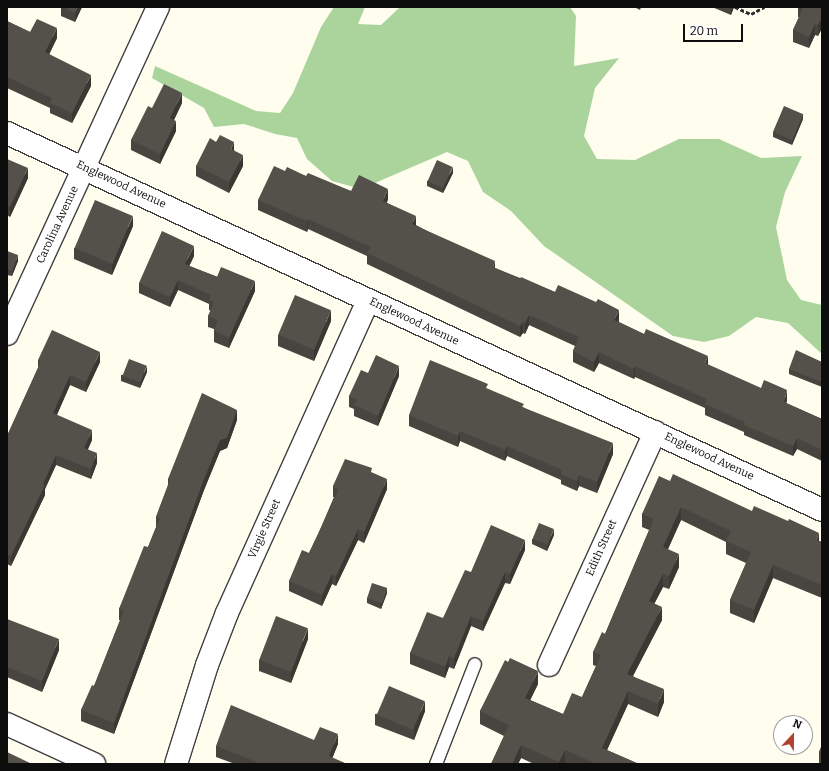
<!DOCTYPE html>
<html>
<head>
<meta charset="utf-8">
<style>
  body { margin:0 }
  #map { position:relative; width:829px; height:771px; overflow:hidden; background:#fefdee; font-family:Bitter,serif }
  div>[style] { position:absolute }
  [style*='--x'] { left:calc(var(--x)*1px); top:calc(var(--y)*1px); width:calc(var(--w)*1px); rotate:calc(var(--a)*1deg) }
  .forest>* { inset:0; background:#aad49b }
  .path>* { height:2.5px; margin-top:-1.25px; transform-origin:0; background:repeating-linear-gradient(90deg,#2f2f2f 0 4px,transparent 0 6px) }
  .roads { filter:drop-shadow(1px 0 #404040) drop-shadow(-1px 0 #404040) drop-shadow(0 1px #404040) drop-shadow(0 -1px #404040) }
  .service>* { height:12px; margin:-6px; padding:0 6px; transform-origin:6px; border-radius:6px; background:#fff }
  .minor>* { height:22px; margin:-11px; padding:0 11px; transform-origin:11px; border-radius:11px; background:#fff }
  .wall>* { inset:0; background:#484540 }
  .shaded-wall>* { inset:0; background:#3b3834 }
  .building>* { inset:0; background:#54504a; transform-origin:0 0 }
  span { translate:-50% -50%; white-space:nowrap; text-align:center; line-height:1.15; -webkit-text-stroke:4px #fff; paint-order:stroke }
  .street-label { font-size:11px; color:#0d0d0d }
  .frame { position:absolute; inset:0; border:8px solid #0d0d0d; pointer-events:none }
  .north { position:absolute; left:773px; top:715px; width:40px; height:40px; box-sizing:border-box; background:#fff; border:1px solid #9e9e9e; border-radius:50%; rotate:22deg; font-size:11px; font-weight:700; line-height:16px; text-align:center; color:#0d0d0d }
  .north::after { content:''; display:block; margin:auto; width:14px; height:18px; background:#b14231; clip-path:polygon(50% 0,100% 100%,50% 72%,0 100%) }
  .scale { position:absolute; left:683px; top:24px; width:60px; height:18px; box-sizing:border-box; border:2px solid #0d0d0d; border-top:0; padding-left:5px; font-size:12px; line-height:14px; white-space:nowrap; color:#0d0d0d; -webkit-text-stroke:3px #fff; paint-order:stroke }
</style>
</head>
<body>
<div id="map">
  <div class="forest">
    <div style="clip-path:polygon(334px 7px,365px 7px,358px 24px,381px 25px,400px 7px,570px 7px,576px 16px,574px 66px,619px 58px,595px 88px,584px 136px,597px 159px,635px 160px,679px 139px,719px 139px,761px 158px,802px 156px,785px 192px,776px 227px,787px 280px,801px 300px,822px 305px,822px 354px,788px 323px,756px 317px,729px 336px,704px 342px,673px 336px,544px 246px,511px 211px,483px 192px,468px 161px,447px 152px,361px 189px,332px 181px,307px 159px,297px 138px,275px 134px,244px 124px,214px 127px,204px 108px,152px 78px,155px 66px,256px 111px,280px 113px,293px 93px,321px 27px)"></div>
  </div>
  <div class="path">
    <div style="--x:735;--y:7;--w:17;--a:24"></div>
    <div style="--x:751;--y:14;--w:15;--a:-28"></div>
  </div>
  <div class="roads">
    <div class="service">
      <div style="--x:436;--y:764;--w:107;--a:-68.7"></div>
    </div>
    <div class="minor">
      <div style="--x:7;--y:133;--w:898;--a:24.82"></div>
      <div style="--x:7;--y:334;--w:360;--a:-65.2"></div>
      <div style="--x:549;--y:665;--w:256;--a:-65.5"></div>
      <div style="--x:7;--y:724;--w:96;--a:24.7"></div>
      <div style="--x:176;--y:764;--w:104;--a:-72.6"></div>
      <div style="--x:207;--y:665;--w:56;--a:-69"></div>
      <div style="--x:227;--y:613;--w:343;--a:-65.7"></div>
    </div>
  </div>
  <div class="wall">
    <div style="clip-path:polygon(61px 7px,82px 7px,75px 22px,61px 16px)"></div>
    <div style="clip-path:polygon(634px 7px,641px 7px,640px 10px)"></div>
    <div style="clip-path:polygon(712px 7px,734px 7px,731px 15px)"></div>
    <div style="clip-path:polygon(797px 7px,822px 7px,822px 30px,821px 30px,818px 36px,815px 35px,809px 48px,793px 42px,793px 30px,799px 17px,798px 17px,798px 7px)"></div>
    <div style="clip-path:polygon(7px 21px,30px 32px,57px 38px,49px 54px,91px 86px,72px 123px,50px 113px,50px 108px,7px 88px)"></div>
    <div style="clip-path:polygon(182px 103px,174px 120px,176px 131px,160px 164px,131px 150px,131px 140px,152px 108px)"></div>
    <div style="clip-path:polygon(803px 119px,792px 145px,773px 137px,773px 132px)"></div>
    <div style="clip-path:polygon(234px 150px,243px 166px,229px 193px,196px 176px,196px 166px)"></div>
    <div style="clip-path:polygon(7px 159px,28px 178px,10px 217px,7px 215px)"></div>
    <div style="clip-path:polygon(285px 171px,306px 176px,351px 191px,388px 199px,387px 203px,416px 225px,495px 268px,555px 292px,619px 320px,619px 322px,708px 365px,787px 400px,786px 403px,822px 419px,822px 461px,797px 449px,793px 456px,744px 435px,744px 432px,705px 415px,705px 408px,635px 377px,634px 379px,599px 363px,594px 372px,573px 362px,573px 351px,575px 346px,529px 325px,525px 334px,523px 333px,520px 337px,367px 264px,367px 256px,308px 229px,307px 232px,258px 210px,258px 200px)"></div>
    <div style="clip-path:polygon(453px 173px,443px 193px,427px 186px,427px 181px)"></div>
    <div style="clip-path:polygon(133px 226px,112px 275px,74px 259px,74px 248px)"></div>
    <div style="clip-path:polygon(7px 251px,18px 261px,12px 276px,7px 275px)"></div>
    <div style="clip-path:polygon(194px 256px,189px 266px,255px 291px,229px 348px,214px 342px,214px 329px,208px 327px,208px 316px,211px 311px,209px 310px,209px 304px,178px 290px,170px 307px,139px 293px,139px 283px)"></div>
    <div style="clip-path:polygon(331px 321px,314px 361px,278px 346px,278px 335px)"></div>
    <div style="clip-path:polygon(38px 360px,100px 362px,86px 392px,70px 385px,57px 415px,92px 440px,88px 449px,97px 463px,91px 479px,56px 465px,45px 489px,45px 495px,11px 566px,7px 564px,7px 436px,38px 368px)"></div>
    <div style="clip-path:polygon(822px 362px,822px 387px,789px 374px,789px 369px)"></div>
    <div style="clip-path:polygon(147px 372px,140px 388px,121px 381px,121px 375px)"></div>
    <div style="clip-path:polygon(399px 376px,378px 426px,354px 416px,354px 409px,349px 407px,349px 396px)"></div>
    <div style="clip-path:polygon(488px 389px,613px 454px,597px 493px,579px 486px,577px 491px,561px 484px,561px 480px,507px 456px,505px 461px,460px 441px,458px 447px,409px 426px,409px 415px)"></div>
    <div style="clip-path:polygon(237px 420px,227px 448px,220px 451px,204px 490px,114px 734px,81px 721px,81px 710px,94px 686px,120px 620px,119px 620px,119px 609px,148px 547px,156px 527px,156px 517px,168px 485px,168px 479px)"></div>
    <div style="clip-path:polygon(372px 473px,387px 489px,364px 543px,358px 540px,336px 586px,332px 584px,322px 606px,289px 591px,289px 581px,309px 553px,319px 532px,334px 497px,333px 497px,333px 486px)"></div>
    <div style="clip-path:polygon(670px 481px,822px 542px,822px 598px,773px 578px,754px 623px,730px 613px,730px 600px,746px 563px,726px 554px,726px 542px,681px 520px,668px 549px,679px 567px,669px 589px,663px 587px,654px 604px,662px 620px,633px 676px,664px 702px,658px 717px,628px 704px,607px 750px,639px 764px,568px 764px,565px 763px,564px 764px,534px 764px,521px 758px,518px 764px,491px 764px,504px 736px,480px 724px,480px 711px,508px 662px,538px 684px,530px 700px,563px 714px,582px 697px,596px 666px,593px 665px,593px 652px,605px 634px,649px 530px,642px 527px,642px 514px)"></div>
    <div style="clip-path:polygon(554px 535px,547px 551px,532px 544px,532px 539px)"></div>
    <div style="clip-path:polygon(525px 550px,510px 584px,505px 583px,483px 631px,471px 626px,454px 669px,449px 667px,445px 678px,410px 664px,410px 653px,443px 618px,471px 572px)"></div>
    <div style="clip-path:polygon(387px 593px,381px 609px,367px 603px,367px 598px)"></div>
    <div style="clip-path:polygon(7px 619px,59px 650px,42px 692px,7px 677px)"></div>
    <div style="clip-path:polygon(308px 639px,291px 683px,259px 671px,259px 660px)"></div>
    <div style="clip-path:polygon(425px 711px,414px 740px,375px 725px,375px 714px)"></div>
    <div style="clip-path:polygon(314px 740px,338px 744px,332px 758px,347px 764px,235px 764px,216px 757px,216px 746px)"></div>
    <div style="clip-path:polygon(822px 745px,822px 764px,819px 763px,819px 752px)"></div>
  </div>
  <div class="shaded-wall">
    <div style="clip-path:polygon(78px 7px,82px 7px,75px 22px,75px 13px)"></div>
    <div style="clip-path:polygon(731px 7px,734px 7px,731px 15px)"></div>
    <div style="clip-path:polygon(821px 19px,821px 30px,818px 36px,818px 25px)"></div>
    <div style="clip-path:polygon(815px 24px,815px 35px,809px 48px,809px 37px)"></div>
    <div style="clip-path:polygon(57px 28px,57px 38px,45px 63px,45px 52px)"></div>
    <div style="clip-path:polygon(91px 75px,91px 86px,72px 123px,72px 113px)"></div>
    <div style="clip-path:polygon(182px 93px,182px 103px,170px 128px,170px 118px)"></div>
    <div style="clip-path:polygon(803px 114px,803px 119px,792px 145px,792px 140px)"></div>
    <div style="clip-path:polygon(176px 121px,176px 131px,160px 164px,160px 154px)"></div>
    <div style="clip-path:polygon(234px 142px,234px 152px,231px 149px)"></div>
    <div style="clip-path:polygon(243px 155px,243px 166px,229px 193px,229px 182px)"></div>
    <div style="clip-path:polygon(453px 167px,453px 173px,443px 193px,443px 188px)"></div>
    <div style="clip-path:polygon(28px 168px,28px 178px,10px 217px,10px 207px)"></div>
    <div style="clip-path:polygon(388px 189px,388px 199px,383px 211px,383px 201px)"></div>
    <div style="clip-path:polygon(133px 216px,133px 226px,112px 275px,112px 264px)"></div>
    <div style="clip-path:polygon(416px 216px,416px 227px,412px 224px)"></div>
    <div style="clip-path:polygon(308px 219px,308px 229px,307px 232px,307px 221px)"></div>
    <div style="clip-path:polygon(194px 246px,194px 256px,185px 275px,185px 264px)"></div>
    <div style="clip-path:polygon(18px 255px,18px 261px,12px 276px,12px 271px)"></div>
    <div style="clip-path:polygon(495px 261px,495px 272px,493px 267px)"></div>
    <div style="clip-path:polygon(178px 280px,178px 290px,170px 307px,170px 297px)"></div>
    <div style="clip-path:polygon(255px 281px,255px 291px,229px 348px,229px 338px)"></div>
    <div style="clip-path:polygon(331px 310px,331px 321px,314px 361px,314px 351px)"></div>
    <div style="clip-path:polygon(619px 310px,619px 320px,614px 330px,614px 320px)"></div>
    <div style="clip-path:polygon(529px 315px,529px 325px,525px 334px,525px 323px)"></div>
    <div style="clip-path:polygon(523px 322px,523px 333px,520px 337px,520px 326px)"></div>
    <div style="clip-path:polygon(100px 352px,100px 362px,86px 392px,86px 382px)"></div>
    <div style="clip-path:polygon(599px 352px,599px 363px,594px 372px,594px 362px)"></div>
    <div style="clip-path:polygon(708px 356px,708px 366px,705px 363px)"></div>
    <div style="clip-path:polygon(147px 366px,147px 372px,140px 388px,140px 383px)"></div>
    <div style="clip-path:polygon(399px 366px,399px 376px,378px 426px,378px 416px)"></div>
    <div style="clip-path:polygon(635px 366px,635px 377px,634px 379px,634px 369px)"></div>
    <div style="clip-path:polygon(70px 375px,70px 385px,53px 423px,53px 413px)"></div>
    <div style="clip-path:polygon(787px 390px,787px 400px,784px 413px,784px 402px)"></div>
    <div style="clip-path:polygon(237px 410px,237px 420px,227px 448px,220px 451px,204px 490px,114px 734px,114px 723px,204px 479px,220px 440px)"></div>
    <div style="clip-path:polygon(92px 430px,92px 440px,84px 458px,84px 448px)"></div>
    <div style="clip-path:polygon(460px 431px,460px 441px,458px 447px,458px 436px)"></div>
    <div style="clip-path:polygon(797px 438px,797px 449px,793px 456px,793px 446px)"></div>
    <div style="clip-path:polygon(613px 443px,613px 454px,597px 493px,597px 482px)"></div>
    <div style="clip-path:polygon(507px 446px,507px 456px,505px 461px,505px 450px)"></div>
    <div style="clip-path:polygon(97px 453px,97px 463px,91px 479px,91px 469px)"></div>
    <div style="clip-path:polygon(56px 455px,56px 465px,45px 489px,45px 495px,11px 566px,11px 556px,43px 484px)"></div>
    <div style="clip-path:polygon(579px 475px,579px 486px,577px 491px,577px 481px)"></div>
    <div style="clip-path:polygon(387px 479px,387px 489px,364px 543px,364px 532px)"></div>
    <div style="clip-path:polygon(681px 507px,681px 520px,663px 560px,663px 547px)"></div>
    <div style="clip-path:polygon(358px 529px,358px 540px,336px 586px,336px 576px)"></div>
    <div style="clip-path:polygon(554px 529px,554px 535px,547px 551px,547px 546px)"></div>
    <div style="clip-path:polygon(819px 533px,819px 546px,816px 540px)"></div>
    <div style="clip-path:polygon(525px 540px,525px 550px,510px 584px,510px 574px)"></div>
    <div style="clip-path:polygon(679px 554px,679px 567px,669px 589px,669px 576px)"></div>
    <div style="clip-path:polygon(773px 565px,773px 578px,754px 623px,754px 610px)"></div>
    <div style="clip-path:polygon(505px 572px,505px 583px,483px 631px,483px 621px)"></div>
    <div style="clip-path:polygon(332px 574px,332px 584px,322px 606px,322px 595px)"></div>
    <div style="clip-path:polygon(663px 574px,663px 587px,649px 614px,649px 601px)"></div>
    <div style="clip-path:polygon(387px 588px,387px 593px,381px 609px,381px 603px)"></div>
    <div style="clip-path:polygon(662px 607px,662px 620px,627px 687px,627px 674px)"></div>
    <div style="clip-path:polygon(471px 616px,471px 626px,454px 669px,454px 658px)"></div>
    <div style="clip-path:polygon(308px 628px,308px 639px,291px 683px,291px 673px)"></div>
    <div style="clip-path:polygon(59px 639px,59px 650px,42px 692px,42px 681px)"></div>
    <div style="clip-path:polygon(449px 656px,449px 667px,445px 678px,445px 667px)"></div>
    <div style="clip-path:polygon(538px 671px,538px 684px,525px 711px,525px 698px)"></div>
    <div style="clip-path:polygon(664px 689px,664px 702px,658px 717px,658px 704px)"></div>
    <div style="clip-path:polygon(628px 691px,628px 704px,602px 761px,602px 748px)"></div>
    <div style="clip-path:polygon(425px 701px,425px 711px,414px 740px,414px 729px)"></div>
    <div style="clip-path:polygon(338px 734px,338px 744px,330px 764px,329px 756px)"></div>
    <div style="clip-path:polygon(521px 745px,521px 758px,518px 764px,512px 764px)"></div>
    <div style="clip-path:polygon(565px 750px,565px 763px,564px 764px,559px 764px,559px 762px)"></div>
  </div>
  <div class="building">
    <div style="clip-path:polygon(63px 7px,78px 7px,75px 13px)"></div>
    <div style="clip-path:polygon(801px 7px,822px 7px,822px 19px,821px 19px,818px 25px,815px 24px,809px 37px,793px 30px,803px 8px)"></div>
    <div style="clip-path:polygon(37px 19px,57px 28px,45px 52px,91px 75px,72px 113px,50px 103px,52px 98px,7px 77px,7px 21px,30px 32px)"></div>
    <div style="clip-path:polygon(164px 84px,182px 93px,170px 118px,176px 121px,160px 154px,131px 140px,148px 106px,152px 108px)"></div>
    <div style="left:784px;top:106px;width:21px;height:28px;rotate:23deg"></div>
    <div style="clip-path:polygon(220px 135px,234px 142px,231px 149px,243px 155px,229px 182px,196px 166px,210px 138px,216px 142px)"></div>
    <div style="clip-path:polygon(7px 159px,28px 168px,10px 207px,7px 205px)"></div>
    <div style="left:437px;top:160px;width:17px;height:23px;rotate:24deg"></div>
    <div style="clip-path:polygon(274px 166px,285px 171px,287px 167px,306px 176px,308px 173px,351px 191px,359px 175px,388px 189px,383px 201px,416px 216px,412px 224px,495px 261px,493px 267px,520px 279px,521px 277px,555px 292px,558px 285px,596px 302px,598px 299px,619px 310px,614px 320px,644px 334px,646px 329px,708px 356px,705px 363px,761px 388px,764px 380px,787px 390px,784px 402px,822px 419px,822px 450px,797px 438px,793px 446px,744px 425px,745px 422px,705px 404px,707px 399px,635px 366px,634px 369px,599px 352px,594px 362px,573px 351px,579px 337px,529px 315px,525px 323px,523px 322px,520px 326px,367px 253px,371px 247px,308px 219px,307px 221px,258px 200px)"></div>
    <div style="left:95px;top:200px;width:41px;height:52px;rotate:23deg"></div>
    <div style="clip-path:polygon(162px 231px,194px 246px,185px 264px,217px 277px,221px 267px,255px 281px,229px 338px,214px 331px,218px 320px,208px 316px,214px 302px,209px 300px,211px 295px,178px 280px,170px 297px,139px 283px)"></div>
    <div style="clip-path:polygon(7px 251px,18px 255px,12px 271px,7px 269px)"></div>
    <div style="left:295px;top:295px;width:39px;height:43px;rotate:23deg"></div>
    <div style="clip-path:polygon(52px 330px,100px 352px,86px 382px,70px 375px,53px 413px,92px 430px,84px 448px,97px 453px,91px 469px,56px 455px,43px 484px,45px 485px,11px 556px,7px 554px,7px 436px,41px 361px,38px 360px)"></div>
    <div style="clip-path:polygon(796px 350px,822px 362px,822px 382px,789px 369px)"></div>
    <div style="clip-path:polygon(376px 355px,399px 366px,378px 416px,354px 405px,357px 400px,349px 396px,361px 370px,368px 373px)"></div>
    <div style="left:129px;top:359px;width:19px;height:18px;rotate:21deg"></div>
    <div style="clip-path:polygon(430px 360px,488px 384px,486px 388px,524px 404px,522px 407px,613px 443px,597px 482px,579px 475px,577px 481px,561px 474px,562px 470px,507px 446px,505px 450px,460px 431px,458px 436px,409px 415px)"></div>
    <div style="clip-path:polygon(202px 393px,237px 410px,227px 438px,220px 440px,204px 479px,114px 723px,81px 710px,92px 685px,94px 686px,124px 611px,119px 609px,144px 546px,148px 547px,160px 518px,156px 517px,170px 480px,168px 479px)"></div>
    <div style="clip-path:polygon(345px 459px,372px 468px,371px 472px,387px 479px,364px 532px,358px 529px,336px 576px,332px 574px,322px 595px,289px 581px,302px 550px,309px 553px,319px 532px,338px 490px,333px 486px)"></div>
    <div style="clip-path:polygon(673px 474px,752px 511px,754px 506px,788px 521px,789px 519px,819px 533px,816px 540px,822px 542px,822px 585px,773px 565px,754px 610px,730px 600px,751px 552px,726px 541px,731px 531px,681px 507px,663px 547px,679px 554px,669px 576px,663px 574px,649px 601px,662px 607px,627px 674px,664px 689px,658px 704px,628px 691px,602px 748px,639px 764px,597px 764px,565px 750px,559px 762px,521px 745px,512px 764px,491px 764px,509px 725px,480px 711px,505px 660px,508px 662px,510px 658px,538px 671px,525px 698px,563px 714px,572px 693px,582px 697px,601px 655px,593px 652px,602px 632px,605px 634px,654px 519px,642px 514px,659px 476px,670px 481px)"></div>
    <div style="left:539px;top:523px;width:16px;height:17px;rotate:22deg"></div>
    <div style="clip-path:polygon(491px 525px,525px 540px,510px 574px,505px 572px,483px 621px,471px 616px,454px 658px,449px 656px,445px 667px,410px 653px,427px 612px,443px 618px,465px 570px,471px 572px)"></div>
    <div style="left:372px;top:583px;width:16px;height:16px;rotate:18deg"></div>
    <div style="left:276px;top:616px;width:34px;height:47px;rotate:21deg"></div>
    <div style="clip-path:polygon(7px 619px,59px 639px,42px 681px,7px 667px)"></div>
    <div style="left:389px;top:686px;width:39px;height:31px;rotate:23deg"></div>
    <div style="clip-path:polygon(231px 705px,314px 740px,320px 727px,338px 734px,329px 756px,347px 764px,256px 764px,257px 762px,216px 746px)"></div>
    <div style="clip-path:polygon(822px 745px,822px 754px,819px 752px)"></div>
    <div style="clip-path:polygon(7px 752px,32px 764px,7px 764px)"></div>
    <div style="clip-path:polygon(822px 757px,822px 764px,819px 764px)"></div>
  </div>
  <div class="street-label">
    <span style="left:121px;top:185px;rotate:25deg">Englewood Avenue</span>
    <span style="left:58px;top:225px;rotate:-65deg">Carolina Avenue</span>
    <span style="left:414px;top:322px;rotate:25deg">Englewood Avenue</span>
    <span style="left:709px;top:457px;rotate:25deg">Englewood Avenue</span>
    <span style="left:265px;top:529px;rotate:-66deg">Virgie Street</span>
    <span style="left:602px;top:548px;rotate:-66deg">Edith Street</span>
  </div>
  <div class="frame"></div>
  <div class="north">N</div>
  <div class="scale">20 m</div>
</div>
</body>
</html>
